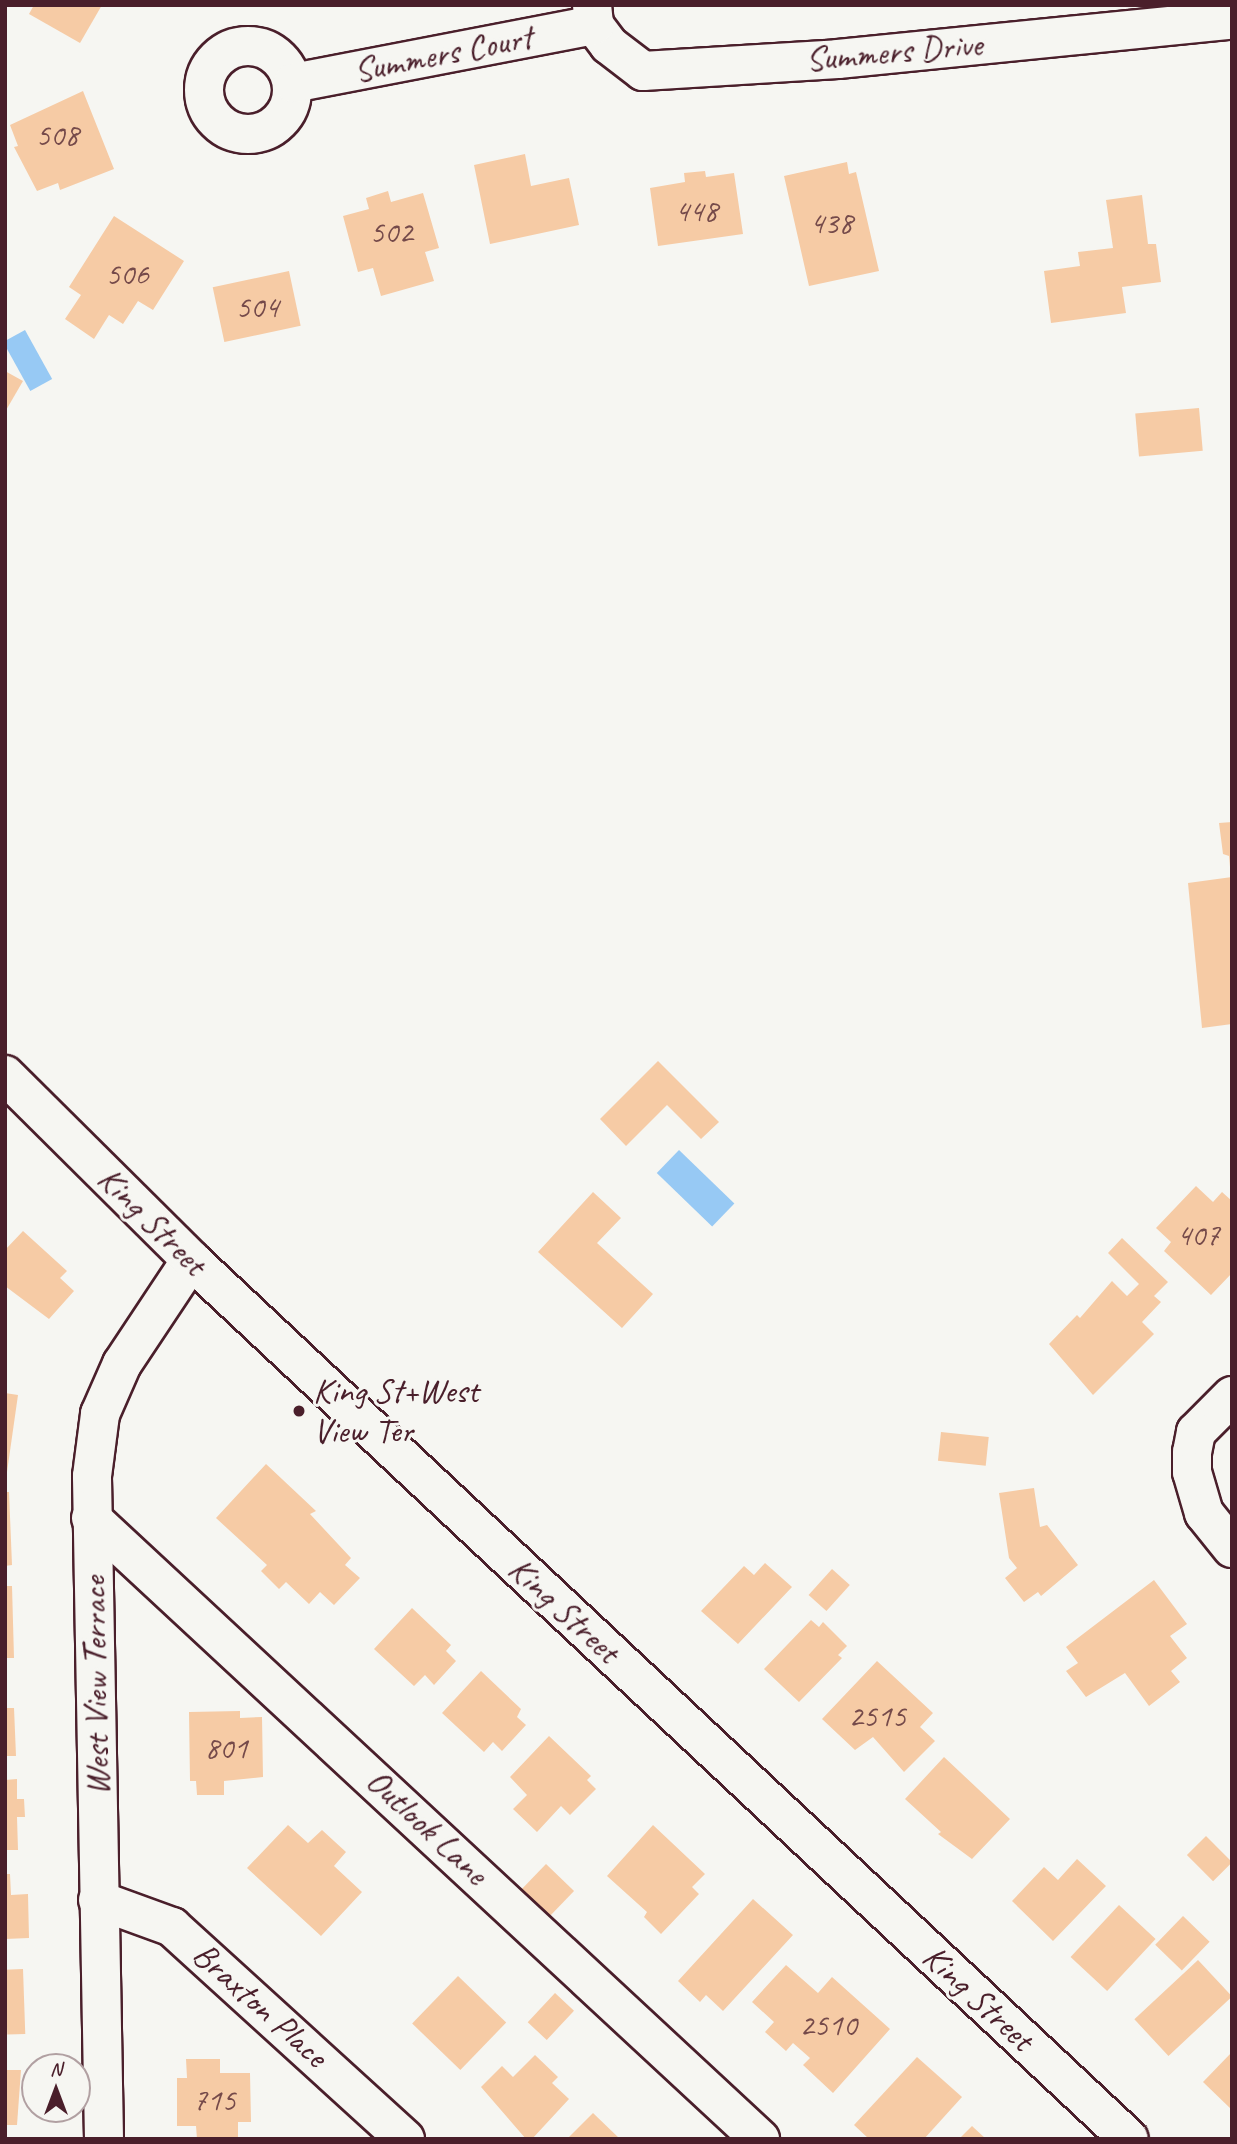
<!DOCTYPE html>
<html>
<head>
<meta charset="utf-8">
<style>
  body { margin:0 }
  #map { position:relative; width:1237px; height:2144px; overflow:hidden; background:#f6f6f2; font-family:Caveat,sans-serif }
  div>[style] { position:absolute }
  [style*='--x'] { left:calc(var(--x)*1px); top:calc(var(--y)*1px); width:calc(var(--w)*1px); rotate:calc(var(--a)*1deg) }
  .water>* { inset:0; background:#97c9f4; transform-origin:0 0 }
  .building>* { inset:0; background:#f6cba5; transform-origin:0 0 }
  .roads { filter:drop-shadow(2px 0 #4a1f2b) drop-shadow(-2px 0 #4a1f2b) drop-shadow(0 2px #4a1f2b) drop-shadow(0 -2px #4a1f2b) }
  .minor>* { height:38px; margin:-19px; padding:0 19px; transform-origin:19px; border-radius:19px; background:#f6f6f2 }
  .minor>.ring { margin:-19px; padding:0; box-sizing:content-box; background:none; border:38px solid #f6f6f2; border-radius:50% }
  .major>* { height:38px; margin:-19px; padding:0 19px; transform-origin:19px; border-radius:19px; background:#f6f6f2 }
  .dots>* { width:19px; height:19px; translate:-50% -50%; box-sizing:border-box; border:4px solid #f6f6f2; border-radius:50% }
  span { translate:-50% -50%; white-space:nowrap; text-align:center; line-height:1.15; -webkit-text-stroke:6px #f6f6f2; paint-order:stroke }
  .number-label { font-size:32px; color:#754a4a }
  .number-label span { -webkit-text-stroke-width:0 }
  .street-label { font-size:35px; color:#4a1f2b }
  .poi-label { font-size:35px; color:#4a1f2b }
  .left { translate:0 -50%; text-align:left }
  .frame { position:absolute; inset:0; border:7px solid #4a1f2b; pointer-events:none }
  .north { position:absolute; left:21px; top:2053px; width:70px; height:70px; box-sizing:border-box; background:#f6f6f2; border:2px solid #b1a0a2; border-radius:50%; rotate:0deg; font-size:19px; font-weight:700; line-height:28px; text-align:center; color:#4a1f2b }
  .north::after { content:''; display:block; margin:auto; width:24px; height:32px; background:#4a1f2b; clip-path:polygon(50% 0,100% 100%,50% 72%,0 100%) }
</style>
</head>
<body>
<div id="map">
  <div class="water">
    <div style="left:25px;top:330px;width:56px;height:25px;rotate:61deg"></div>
    <div style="left:679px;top:1150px;width:77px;height:32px;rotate:44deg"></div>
  </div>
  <div class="building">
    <div style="clip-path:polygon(34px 5px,102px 5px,80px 43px,29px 14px)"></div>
    <div style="clip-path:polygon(83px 91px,114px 169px,60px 190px,58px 183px,37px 191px,14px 147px,18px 146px,10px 125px)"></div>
    <div style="clip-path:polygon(525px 154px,531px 186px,569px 178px,579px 225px,490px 244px,474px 165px)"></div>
    <div style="clip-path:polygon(847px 162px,849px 174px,856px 172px,879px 271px,809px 286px,784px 176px)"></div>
    <div style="clip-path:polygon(705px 171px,706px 177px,734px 173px,743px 234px,658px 246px,650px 188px,685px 182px,684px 173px)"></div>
    <div style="clip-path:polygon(388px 191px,391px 202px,423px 193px,439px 248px,425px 252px,434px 281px,381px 296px,373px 268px,358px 272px,343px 216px,369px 209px,366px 198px)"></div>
    <div style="clip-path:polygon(1142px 195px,1148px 244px,1156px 244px,1161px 282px,1122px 287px,1126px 313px,1051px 323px,1044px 271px,1080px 266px,1078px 252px,1113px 248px,1106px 200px)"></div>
    <div style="clip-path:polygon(114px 216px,184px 261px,153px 310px,138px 301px,123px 324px,109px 315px,94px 339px,65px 319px,81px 295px,69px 287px)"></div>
    <div style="left:289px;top:271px;width:56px;height:78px;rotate:78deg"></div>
    <div style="clip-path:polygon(5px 371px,23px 381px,5px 412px)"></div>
    <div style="left:1199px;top:408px;width:43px;height:64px;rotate:85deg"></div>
    <div style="clip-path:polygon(1232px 822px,1232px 866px,1230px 867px,1229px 856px,1223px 854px,1219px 823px)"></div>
    <div style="clip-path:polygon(1232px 877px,1232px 1024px,1202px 1028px,1188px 883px)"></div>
    <div style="clip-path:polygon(658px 1061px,719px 1122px,701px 1139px,667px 1105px,626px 1146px,600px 1119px)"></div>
    <div style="clip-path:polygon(1196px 1186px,1213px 1202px,1222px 1192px,1232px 1201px,1232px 1273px,1211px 1295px,1164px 1251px,1171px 1242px,1156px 1228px)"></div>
    <div style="clip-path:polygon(593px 1192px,621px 1218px,597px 1243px,653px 1294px,622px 1328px,538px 1252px)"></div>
    <div style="clip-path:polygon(23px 1231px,67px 1271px,60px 1278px,74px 1291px,49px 1319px,5px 1286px,5px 1250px)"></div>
    <div style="clip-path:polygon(1122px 1238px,1168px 1282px,1154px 1296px,1161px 1302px,1142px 1322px,1154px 1334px,1093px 1395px,1049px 1344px,1077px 1315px,1080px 1318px,1112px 1281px,1127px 1296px,1139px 1284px,1108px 1253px)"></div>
    <div style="clip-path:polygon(5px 1393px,18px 1395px,7px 1472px,5px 1471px)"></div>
    <div style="left:941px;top:1432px;width:48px;height:29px;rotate:6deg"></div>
    <div style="clip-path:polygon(266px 1464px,316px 1511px,310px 1514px,351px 1558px,345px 1565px,360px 1578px,334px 1605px,320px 1592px,309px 1604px,286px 1582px,279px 1589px,261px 1571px,267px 1565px,216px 1518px)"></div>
    <div style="clip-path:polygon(1034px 1488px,1040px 1527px,1047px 1525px,1078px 1565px,1041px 1596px,1038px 1592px,1024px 1602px,1005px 1578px,1017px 1568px,1009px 1558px,999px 1493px)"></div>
    <div style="clip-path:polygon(5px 1492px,9px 1492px,12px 1565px,5px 1566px)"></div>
    <div style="clip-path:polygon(765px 1563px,792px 1587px,738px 1644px,701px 1611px,744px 1566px,754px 1575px)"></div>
    <div style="left:832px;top:1569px;width:24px;height:35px;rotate:42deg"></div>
    <div style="clip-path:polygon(1154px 1580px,1187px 1624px,1170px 1636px,1187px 1658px,1171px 1671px,1180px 1682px,1149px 1706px,1125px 1673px,1086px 1697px,1066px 1671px,1078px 1663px,1066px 1647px)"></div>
    <div style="clip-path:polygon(5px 1586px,12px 1586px,14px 1658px,5px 1658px)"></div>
    <div style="clip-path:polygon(412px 1608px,451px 1645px,446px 1651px,456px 1661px,434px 1685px,425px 1675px,414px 1686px,374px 1649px)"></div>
    <div style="clip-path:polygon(811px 1620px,819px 1627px,823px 1622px,847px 1646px,838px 1655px,842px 1658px,799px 1702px,764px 1669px)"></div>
    <div style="clip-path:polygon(877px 1661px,933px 1713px,920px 1727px,935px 1741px,904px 1772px,873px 1737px,855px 1750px,822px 1719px)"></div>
    <div style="clip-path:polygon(481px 1671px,521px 1709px,517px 1717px,526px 1725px,502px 1751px,493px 1742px,484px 1752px,442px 1713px)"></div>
    <div style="clip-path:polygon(5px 1708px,14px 1708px,16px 1756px,5px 1756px)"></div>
    <div style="clip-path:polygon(240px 1711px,240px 1718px,262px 1717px,263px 1777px,224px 1781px,224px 1795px,197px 1795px,196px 1781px,190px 1781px,189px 1712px)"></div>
    <div style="clip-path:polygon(549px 1736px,591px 1776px,587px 1780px,596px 1789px,570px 1815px,561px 1806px,537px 1832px,513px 1809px,527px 1795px,510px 1777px)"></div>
    <div style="clip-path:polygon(944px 1757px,1010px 1819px,972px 1859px,938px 1834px,941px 1832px,905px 1799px)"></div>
    <div style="clip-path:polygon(17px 1779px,17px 1799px,24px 1799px,25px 1817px,17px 1817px,18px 1850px,5px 1850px,5px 1780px)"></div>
    <div style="clip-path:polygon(288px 1825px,308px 1843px,322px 1830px,346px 1852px,334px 1866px,362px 1892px,321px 1936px,247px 1868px)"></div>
    <div style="clip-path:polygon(653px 1825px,705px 1874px,692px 1887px,699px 1894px,661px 1934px,644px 1917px,647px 1912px,607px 1876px)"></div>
    <div style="left:1206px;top:1836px;width:37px;height:27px;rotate:45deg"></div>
    <div style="clip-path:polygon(1077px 1859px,1106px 1886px,1053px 1941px,1012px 1901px,1044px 1867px,1058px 1880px)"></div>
    <div style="left:546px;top:1864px;width:39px;height:42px;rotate:44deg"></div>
    <div style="clip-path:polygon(5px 1874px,10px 1874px,11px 1895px,28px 1894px,29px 1938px,5px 1939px)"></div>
    <div style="clip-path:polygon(753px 1899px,793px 1935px,723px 2011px,706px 1995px,700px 2002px,678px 1981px)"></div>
    <div style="left:1119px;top:1905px;width:50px;height:71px;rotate:43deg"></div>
    <div style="left:1183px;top:1916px;width:37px;height:40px;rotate:44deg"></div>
    <div style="left:1198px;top:1960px;width:50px;height:87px;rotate:47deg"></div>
    <div style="clip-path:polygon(786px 1965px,818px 1993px,832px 1977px,890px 2029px,833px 2093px,803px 2065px,810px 2058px,793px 2043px,786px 2051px,765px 2032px,774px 2022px,752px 2002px)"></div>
    <div style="left:23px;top:1969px;width:65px;height:18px;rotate:88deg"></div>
    <div style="left:458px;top:1976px;width:67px;height:66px;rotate:44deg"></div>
    <div style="left:555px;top:1993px;width:26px;height:40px;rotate:43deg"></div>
    <div style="clip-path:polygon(1232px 2052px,1232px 2110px,1203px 2082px)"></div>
    <div style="clip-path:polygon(535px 2055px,558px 2077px,552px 2083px,569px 2099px,532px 2139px,526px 2139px,481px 2087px,502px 2066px,513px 2077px)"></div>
    <div style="clip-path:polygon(917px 2057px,962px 2097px,924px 2139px,869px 2139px,854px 2125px)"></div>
    <div style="clip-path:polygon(186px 2059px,220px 2059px,220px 2073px,250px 2073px,251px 2122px,238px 2122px,238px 2139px,197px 2139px,196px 2126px,177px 2126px,177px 2078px,187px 2078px)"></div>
    <div style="clip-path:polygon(5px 2070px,21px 2070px,17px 2125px,5px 2125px)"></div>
    <div style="clip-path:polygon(593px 2113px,620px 2139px,567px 2139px)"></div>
    <div style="clip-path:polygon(972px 2126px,986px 2139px,959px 2139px)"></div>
  </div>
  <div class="roads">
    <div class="minor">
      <div style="--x:592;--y:5;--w:20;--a:84"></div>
      <div style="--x:594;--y:25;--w:25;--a:53"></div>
      <div style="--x:609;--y:45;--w:43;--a:37.4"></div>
      <div style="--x:643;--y:71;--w:195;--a:-3.5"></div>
      <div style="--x:838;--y:59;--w:396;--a:-5.7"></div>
      <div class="ring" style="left:204px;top:46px;width:50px;height:50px"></div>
      <div style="--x:293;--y:83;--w:307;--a:-10.9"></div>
      <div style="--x:1232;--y:1396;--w:51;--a:135"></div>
      <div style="--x:1196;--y:1432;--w:20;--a:101"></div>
      <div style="--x:1192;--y:1452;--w:20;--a:90"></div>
      <div style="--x:1192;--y:1472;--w:43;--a:73.7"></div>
      <div style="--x:1204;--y:1513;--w:45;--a:51.3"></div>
      <div style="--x:91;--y:1518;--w:913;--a:42.87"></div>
      <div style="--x:98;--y:1900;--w:79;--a:20"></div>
      <div style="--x:172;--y:1927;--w:315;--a:42.3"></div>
      <div style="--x:104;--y:2139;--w:663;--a:-91.04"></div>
      <div style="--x:92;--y:1476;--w:63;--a:-82.6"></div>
      <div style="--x:100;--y:1414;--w:55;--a:-66.3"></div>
      <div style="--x:122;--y:1364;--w:125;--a:-56.4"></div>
    </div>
    <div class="major">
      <div style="--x:5;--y:1075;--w:262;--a:44.8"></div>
      <div style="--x:191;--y:1260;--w:1285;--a:43.14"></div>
    </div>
  </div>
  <div class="dots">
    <div style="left:299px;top:1411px;background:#4a1f2b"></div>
  </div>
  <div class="number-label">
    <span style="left:57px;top:135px">508</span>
    <span style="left:696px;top:211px">448</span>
    <span style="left:831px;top:223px">438</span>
    <span style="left:391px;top:232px">502</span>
    <span style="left:127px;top:274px">506</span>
    <span style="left:257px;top:307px">504</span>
    <span style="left:1198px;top:1235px">407</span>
    <span style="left:877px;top:1716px">2515</span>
    <span style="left:226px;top:1748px">801</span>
    <span style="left:828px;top:2025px">2510</span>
    <span style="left:214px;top:2100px">715</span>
  </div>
  <div class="street-label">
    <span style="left:894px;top:52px;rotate:-5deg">Summers Drive</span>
    <span style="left:443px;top:54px;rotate:-11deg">Summers Court</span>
    <span style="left:152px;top:1221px;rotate:45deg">King Street</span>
    <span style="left:564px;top:1610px;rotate:43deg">King Street</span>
    <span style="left:96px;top:1686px;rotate:-91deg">West View Terrace</span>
    <span style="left:427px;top:1827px;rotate:43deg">Outlook Lane</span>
    <span style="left:978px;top:1998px;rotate:43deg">King Street</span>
    <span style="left:260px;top:2005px;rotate:42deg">Braxton Place</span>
  </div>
  <div class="poi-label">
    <span class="left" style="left:313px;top:1411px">King St+West<br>View Ter</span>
  </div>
  <div class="frame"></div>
  <div class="north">N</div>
</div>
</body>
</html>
